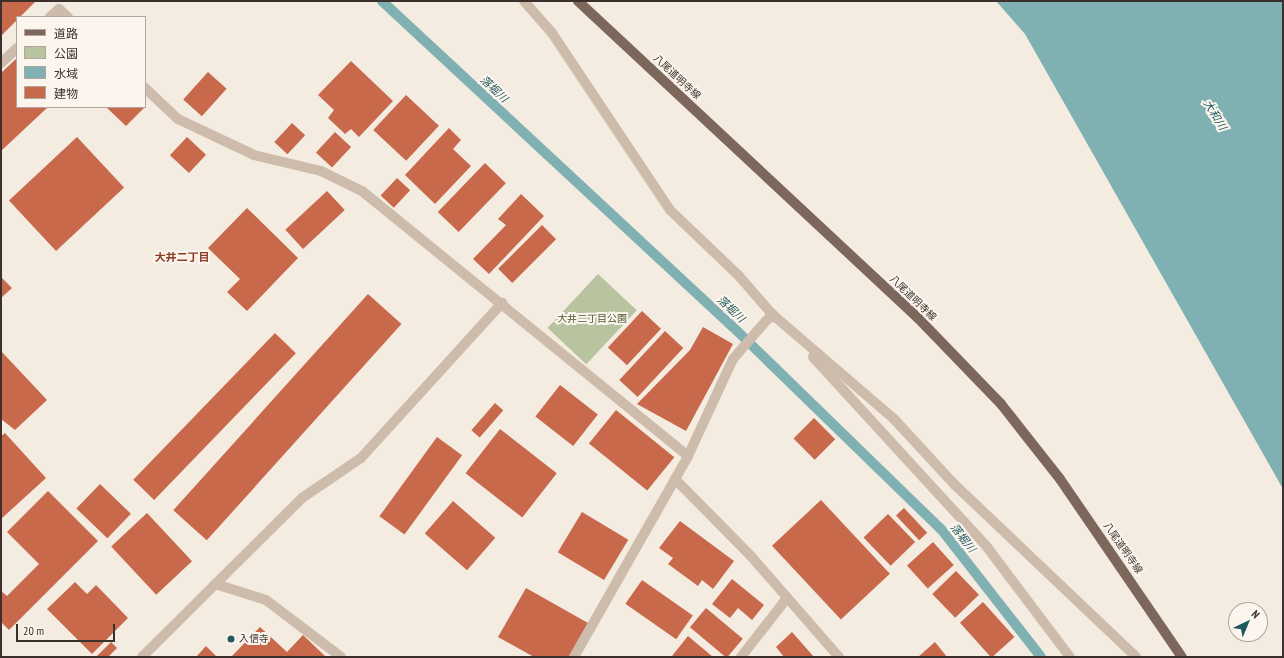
<!DOCTYPE html>
<html>
<head>
<meta charset="utf-8">
<style>
  body { margin:0 }
  #map { position:relative; width:1284px; height:658px; overflow:hidden; background:#f4ebe1; font-family:"PT Sans Narrow","Noto Sans JP",sans-serif }
  div>[style] { position:absolute }
  [style*='--x'] { left:calc(var(--x)*1px); top:calc(var(--y)*1px); width:calc(var(--w)*1px); rotate:calc(var(--a)*1deg) }
  .green>* { inset:0; background:#b8c4a0; transform-origin:0 0 }
  .water>* { inset:0; background:#7fb0b2 }
  .stream>* { height:10px; margin:-5px; padding:0 5px; transform-origin:5px; border-radius:5px; background:#7fb0b2 }
  .building>* { inset:0; background:#c8694b; transform-origin:0 0 }
  .minor>* { height:10px; margin:-5px; padding:0 5px; transform-origin:5px; border-radius:5px; background:#cdbbac }
  .major>* { height:10px; margin:-5px; padding:0 5px; transform-origin:5px; border-radius:5px; background:#7d675c }
  .dots>* { width:11px; height:11px; translate:-50% -50%; box-sizing:border-box; border:2px solid #fbf5ee; border-radius:50% }
  span { translate:-50% -50%; white-space:nowrap; text-align:center; line-height:1.15; -webkit-text-stroke:4px #fbf5ee; paint-order:stroke }
  .street-label { font-size:10px; color:#3b302b }
  .park-label { font-size:10px; color:#4a5a2e }
  .poi-label { font-size:10px; color:#3b302b }
  .left { translate:0 -50%; text-align:left }
  .water-label { font-size:11px; color:#1f5a5e; font-style:italic }
  .neighbourhood-label { font-size:11px; color:#8c3b22; font-weight:700 }
  .frame { position:absolute; inset:0; border:2px solid #3b302b; pointer-events:none }
  .legend { position:absolute; left:16px; top:16px; width:130px; height:92px; box-sizing:border-box; background:#fbf5ee; border:1px solid #aea6a0; margin:0; padding:5px 7px; list-style:none; font-size:12px; color:#3b302b }
  .legend li { display:flex; align-items:center; gap:8px; height:20px }
  .legend b { width:20px; border:1px solid #aea6a0 }
  .north { position:absolute; left:1228px; top:602px; width:40px; height:40px; box-sizing:border-box; background:#fbf5ee; border:1px solid #aea6a0; border-radius:50%; rotate:44deg; font-size:11px; font-weight:700; line-height:16px; text-align:center; color:#3b302b }
  .north::after { content:''; display:block; margin:auto; width:14px; height:18px; background:#1f5a5e; clip-path:polygon(50% 0,100% 100%,50% 72%,0 100%) }
  .scale { position:absolute; left:16px; top:624px; width:99px; height:18px; box-sizing:border-box; border:2px solid #3b302b; border-top:0; padding-left:5px; font-size:12px; line-height:14px; white-space:nowrap; color:#3b302b; -webkit-text-stroke:3px #fbf5ee; paint-order:stroke }
</style>
</head>
<body>
<div id="map">
  <div class="green">
    <div style="left:598px;top:274px;width:53px;height:74px;rotate:43deg"></div>
  </div>
  <div class="water">
    <div style="clip-path:polygon(996px 1px,1283px 1px,1283px 489px,1025px 34px)"></div>
  </div>
  <div class="stream">
    <div style="--x:382;--y:1;--w:478;--a:42.9"></div>
    <div style="--x:732;--y:326;--w:291;--a:44.2"></div>
    <div style="--x:941;--y:529;--w:162;--a:52"></div>
  </div>
  <div class="building">
    <div style="clip-path:polygon(1px 1px,36px 1px,1px 36px)"></div>
    <div style="clip-path:polygon(17px 58px,17px 107px,48px 107px,1px 151px,1px 73px)"></div>
    <div style="clip-path:polygon(351px 61px,393px 101px,359px 137px,351px 129px,345px 134px,328px 118px,334px 110px,318px 95px)"></div>
    <div style="left:208px;top:72px;width:25px;height:37px;rotate:42deg"></div>
    <div style="left:406px;top:95px;width:45px;height:48px;rotate:43deg"></div>
    <div style="clip-path:polygon(106px 107px,145px 107px,126px 126px)"></div>
    <div style="left:292px;top:123px;width:18px;height:26px;rotate:43deg"></div>
    <div style="clip-path:polygon(449px 128px,461px 140px,453px 149px,471px 166px,435px 204px,405px 175px)"></div>
    <div style="left:335px;top:132px;width:22px;height:28px;rotate:43deg"></div>
    <div style="left:77px;top:137px;width:69px;height:93px;rotate:47deg"></div>
    <div style="left:187px;top:137px;width:26px;height:25px;rotate:43deg"></div>
    <div style="left:485px;top:163px;width:29px;height:68px;rotate:44deg"></div>
    <div style="left:397px;top:178px;width:18px;height:24px;rotate:43deg"></div>
    <div style="left:327px;top:191px;width:26px;height:57px;rotate:47deg"></div>
    <div style="clip-path:polygon(521px 194px,544px 216px,489px 274px,473px 259px,506px 225px,498px 219px)"></div>
    <div style="clip-path:polygon(247px 208px,298px 258px,247px 311px,227px 292px,240px 279px,208px 248px)"></div>
    <div style="left:542px;top:225px;width:20px;height:62px;rotate:45deg"></div>
    <div style="clip-path:polygon(1px 277px,12px 288px,1px 298px)"></div>
    <div style="left:368px;top:294px;width:45px;height:291px;rotate:42deg"></div>
    <div style="left:642px;top:311px;width:26px;height:50px;rotate:43deg"></div>
    <div style="clip-path:polygon(703px 327px,733px 344px,686px 431px,637px 404px,690px 350px)"></div>
    <div style="left:665px;top:331px;width:25px;height:67px;rotate:43deg"></div>
    <div style="left:275px;top:333px;width:29px;height:204px;rotate:44deg"></div>
    <div style="clip-path:polygon(1px 351px,47px 400px,15px 430px,1px 419px)"></div>
    <div style="left:560px;top:385px;width:48px;height:40px;rotate:38deg"></div>
    <div style="left:495px;top:403px;width:11px;height:36px;rotate:41deg"></div>
    <div style="left:616px;top:410px;width:75px;height:43px;rotate:39deg"></div>
    <div style="left:814px;top:418px;width:30px;height:29px;rotate:45deg"></div>
    <div style="left:500px;top:429px;width:72px;height:56px;rotate:38deg"></div>
    <div style="clip-path:polygon(5px 433px,46px 478px,1px 519px,1px 436px)"></div>
    <div style="left:437px;top:437px;width:31px;height:98px;rotate:36deg"></div>
    <div style="left:100px;top:484px;width:43px;height:34px;rotate:44deg"></div>
    <div style="clip-path:polygon(48px 491px,98px 541px,9px 630px,1px 622px,1px 591px,7px 596px,39px 564px,7px 532px)"></div>
    <div style="left:821px;top:500px;width:101px;height:67px;rotate:47deg"></div>
    <div style="left:453px;top:501px;width:56px;height:43px;rotate:41deg"></div>
    <div style="left:904px;top:508px;width:34px;height:11px;rotate:47deg"></div>
    <div style="left:582px;top:512px;width:54px;height:47px;rotate:31deg"></div>
    <div style="left:147px;top:513px;width:66px;height:49px;rotate:47deg"></div>
    <div style="left:888px;top:514px;width:39px;height:34px;rotate:46deg"></div>
    <div style="clip-path:polygon(680px 521px,734px 561px,713px 589px,702px 580px,698px 586px,668px 564px,673px 558px,659px 548px)"></div>
    <div style="left:933px;top:542px;width:31px;height:35px;rotate:48deg"></div>
    <div style="left:956px;top:571px;width:33px;height:33px;rotate:46deg"></div>
    <div style="clip-path:polygon(732px 579px,764px 605px,752px 620px,738px 608px,730px 618px,712px 604px)"></div>
    <div style="left:642px;top:580px;width:62px;height:29px;rotate:35deg"></div>
    <div style="clip-path:polygon(75px 582px,87px 594px,96px 585px,128px 618px,92px 654px,47px 609px)"></div>
    <div style="clip-path:polygon(526px 588px,588px 623px,569px 657px,534px 657px,498px 637px)"></div>
    <div style="left:983px;top:602px;width:47px;height:31px;rotate:48deg"></div>
    <div style="left:706px;top:608px;width:48px;height:25px;rotate:40deg"></div>
    <div style="clip-path:polygon(260px 627px,287px 652px,303px 635px,326px 657px,231px 657px)"></div>
    <div style="clip-path:polygon(792px 632px,814px 657px,784px 657px,776px 647px)"></div>
    <div style="clip-path:polygon(688px 636px,713px 657px,672px 656px)"></div>
    <div style="clip-path:polygon(111px 642px,117px 648px,108px 657px,96px 657px)"></div>
    <div style="clip-path:polygon(935px 642px,947px 657px,918px 657px)"></div>
    <div style="clip-path:polygon(206px 646px,217px 657px,197px 656px)"></div>
  </div>
  <div class="minor">
    <div style="--x:524;--y:1;--w:43;--a:48.8"></div>
    <div style="--x:552;--y:33;--w:213;--a:56.3"></div>
    <div style="--x:670;--y:210;--w:95;--a:43.7"></div>
    <div style="--x:739;--y:276;--w:50;--a:49"></div>
    <div style="--x:772;--y:314;--w:161;--a:40.7"></div>
    <div style="--x:894;--y:419;--w:88;--a:47.3"></div>
    <div style="--x:954;--y:484;--w:251;--a:43.5"></div>
    <div style="--x:50;--y:17;--w:12;--a:-42"></div>
    <div style="--x:59;--y:9;--w:12;--a:42"></div>
    <div style="--x:1;--y:63;--w:22;--a:-43"></div>
    <div style="--x:145;--y:88;--w:45;--a:43.2"></div>
    <div style="--x:178;--y:119;--w:84;--a:25.3"></div>
    <div style="--x:254;--y:155;--w:69;--a:13.4"></div>
    <div style="--x:321;--y:171;--w:46;--a:26"></div>
    <div style="--x:362;--y:191;--w:420;--a:39.1"></div>
    <div style="--x:813;--y:357;--w:258;--a:47.5"></div>
    <div style="--x:987;--y:547;--w:138;--a:53"></div>
    <div style="--x:675;--y:479;--w:107;--a:45.4"></div>
    <div style="--x:750;--y:555;--w:135;--a:48.9"></div>
    <div style="--x:215;--y:584;--w:53;--a:17.4"></div>
    <div style="--x:266;--y:600;--w:94;--a:37.2"></div>
    <div style="--x:142;--y:657;--w:226;--a:-44.8"></div>
    <div style="--x:302;--y:498;--w:71;--a:-34.1"></div>
    <div style="--x:361;--y:458;--w:210;--a:-47.7"></div>
    <div style="--x:574;--y:657;--w:231;--a:-60.4"></div>
    <div style="--x:688;--y:456;--w:107;--a:-65.1"></div>
    <div style="--x:733;--y:359;--w:60;--a:-49.1"></div>
    <div style="--x:772;--y:314;--w:5;--a:53"></div>
    <div style="--x:741;--y:657;--w:75;--a:-52.1"></div>
  </div>
  <div class="major">
    <div style="--x:578;--y:1;--w:463;--a:43"></div>
    <div style="--x:917;--y:317;--w:121;--a:46"></div>
    <div style="--x:1001;--y:404;--w:95;--a:51.8"></div>
    <div style="--x:1060;--y:479;--w:216;--a:55.6"></div>
  </div>
  <div class="dots">
    <div style="left:231px;top:639px;background:#1f5a5e"></div>
  </div>
  <div class="street-label">
    <span style="left:677px;top:77px;rotate:43deg">八尾道明寺線</span>
    <span style="left:913px;top:298px;rotate:44deg">八尾道明寺線</span>
    <span style="left:1123px;top:548px;rotate:55deg">八尾道明寺線</span>
  </div>
  <div class="park-label">
    <span style="left:592px;top:319px">大井二丁目公園</span>
  </div>
  <div class="poi-label">
    <span class="left" style="left:239px;top:639px">入信寺</span>
  </div>
  <div class="water-label">
    <span style="left:494px;top:89px;rotate:43deg">落堀川</span>
    <span style="left:1215px;top:115px;rotate:59deg">大和川</span>
    <span style="left:731px;top:309px;rotate:43deg">落堀川</span>
    <span style="left:963px;top:538px;rotate:52deg">落堀川</span>
  </div>
  <div class="neighbourhood-label">
    <span style="left:182px;top:257px">大井二丁目</span>
  </div>
  <div class="frame"></div>
  <ul class="legend">
  <li><b style="height:5px;background:#7d675c"></b>道路</li>
  <li><b style="height:11px;background:#b8c4a0"></b>公園</li>
  <li><b style="height:11px;background:#7fb0b2"></b>水域</li>
  <li><b style="height:11px;background:#c8694b"></b>建物</li>
  </ul>
  <div class="north">N</div>
  <div class="scale">20 m</div>
</div>
</body>
</html>
